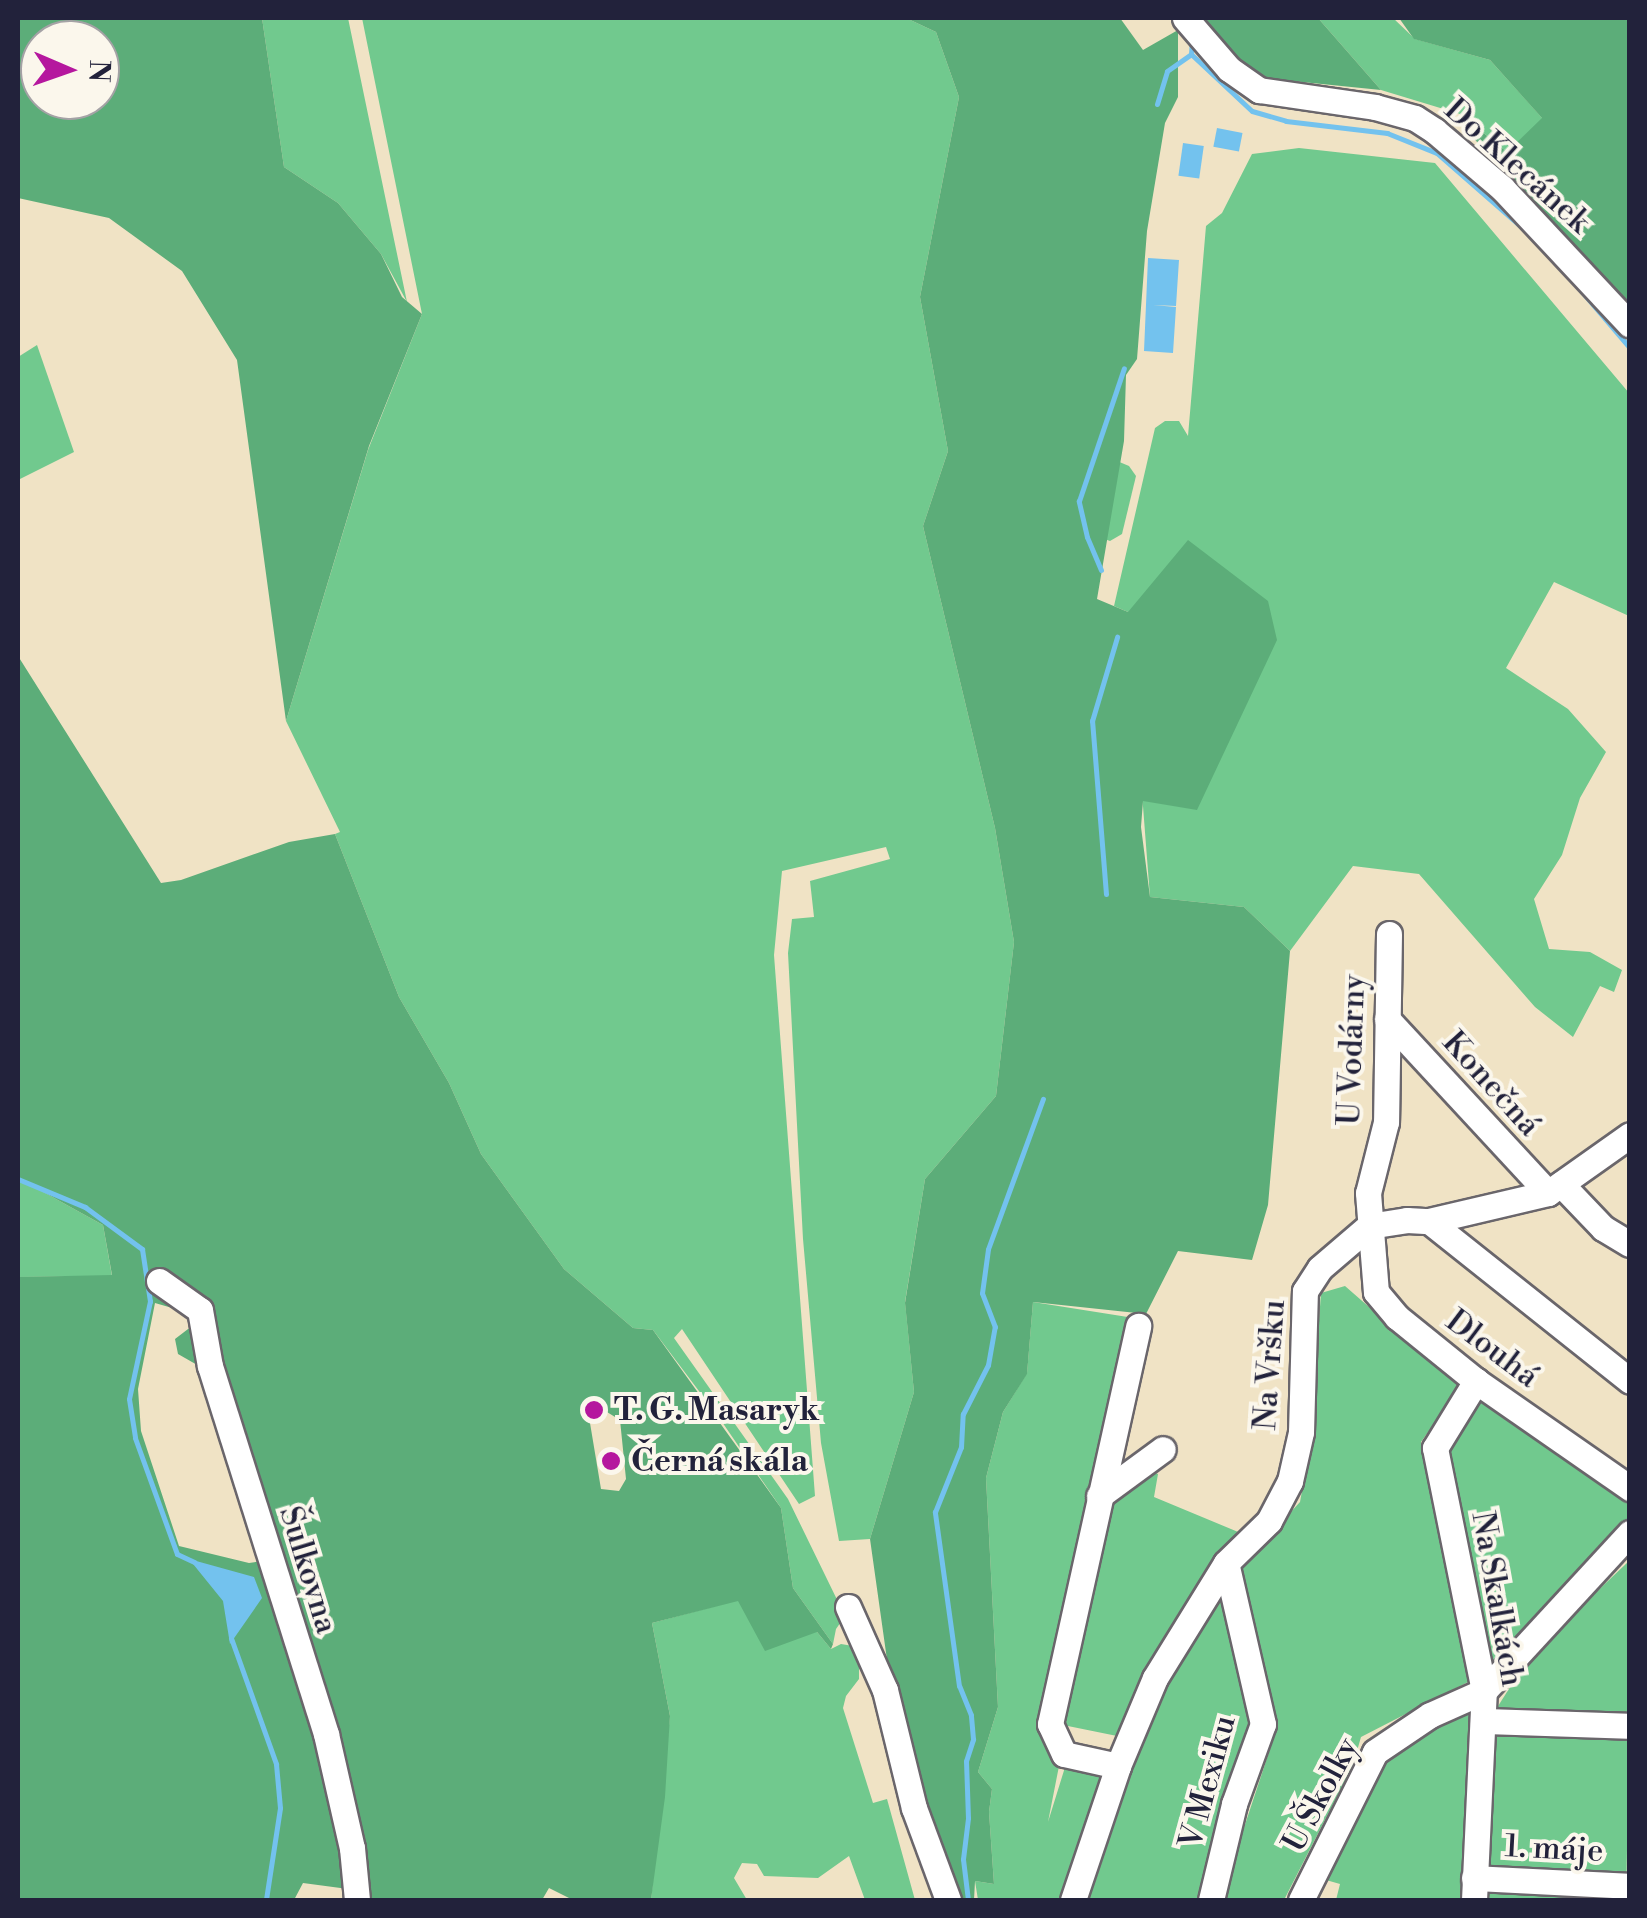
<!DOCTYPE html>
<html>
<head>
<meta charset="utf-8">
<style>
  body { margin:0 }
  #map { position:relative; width:1647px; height:1918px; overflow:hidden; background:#f0e3c5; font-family:"Libre Bodoni",serif }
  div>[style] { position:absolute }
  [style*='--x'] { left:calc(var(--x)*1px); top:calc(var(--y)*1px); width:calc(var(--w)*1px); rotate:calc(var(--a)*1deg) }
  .green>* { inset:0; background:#71c98e; transform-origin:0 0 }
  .forest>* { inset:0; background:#5cad79 }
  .water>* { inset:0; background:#73c2ee; transform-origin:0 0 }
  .stream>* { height:5px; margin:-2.5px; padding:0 2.5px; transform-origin:2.5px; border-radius:2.5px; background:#73c2ee }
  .roads { filter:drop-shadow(2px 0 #6a666b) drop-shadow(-2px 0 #6a666b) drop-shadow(0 2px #6a666b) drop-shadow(0 -2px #6a666b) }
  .minor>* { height:25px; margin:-12.5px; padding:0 12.5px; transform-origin:12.5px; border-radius:12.5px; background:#fff }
  .dots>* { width:28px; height:28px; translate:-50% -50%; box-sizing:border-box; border:5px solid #fbf7ec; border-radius:50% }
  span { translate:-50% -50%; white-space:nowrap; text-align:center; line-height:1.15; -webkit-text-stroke:8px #fbf7ec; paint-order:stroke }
  .street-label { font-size:32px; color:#22223b }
  .poi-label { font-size:32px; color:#22223b; font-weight:700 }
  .left { translate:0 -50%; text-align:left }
  .frame { position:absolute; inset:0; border:20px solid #22223b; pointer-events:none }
  .north { position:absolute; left:20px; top:20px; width:100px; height:100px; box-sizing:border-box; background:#fbf7ec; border:2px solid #a4a2a5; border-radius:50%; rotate:92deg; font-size:28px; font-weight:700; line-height:40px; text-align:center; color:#22223b }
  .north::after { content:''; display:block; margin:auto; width:35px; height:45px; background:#b5179e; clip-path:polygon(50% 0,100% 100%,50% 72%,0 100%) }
</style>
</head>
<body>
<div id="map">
  <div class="green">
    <div style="clip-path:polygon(262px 18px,348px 18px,407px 302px,381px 254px,338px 203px,284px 167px)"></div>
    <div style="clip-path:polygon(362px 18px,906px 18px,936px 32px,959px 97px,920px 297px,948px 451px,923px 526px,995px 828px,1014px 942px,996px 1096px,925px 1179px,905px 1302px,914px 1392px,870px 1539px,839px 1541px,821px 1443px,803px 1239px,788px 953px,792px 919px,814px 917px,810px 881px,890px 859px,886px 847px,782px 871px,774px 955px,815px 1496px,799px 1504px,682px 1329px,674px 1338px,788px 1499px,845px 1616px,836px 1629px,833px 1644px,793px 1588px,781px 1508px,720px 1419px,653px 1330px,633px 1328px,564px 1269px,481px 1154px,449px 1083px,399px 997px,335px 834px,340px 832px,286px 721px,368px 450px,422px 314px)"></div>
    <div style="clip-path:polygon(1318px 18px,1393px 18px,1415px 39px,1490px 60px,1543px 119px,1507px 152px,1460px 114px,1381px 90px)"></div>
    <div style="clip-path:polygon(1299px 148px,1435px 163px,1629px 393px,1629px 616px,1554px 582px,1506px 668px,1568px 709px,1606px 752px,1580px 798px,1562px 855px,1534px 899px,1549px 949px,1590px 952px,1622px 970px,1614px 992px,1600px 986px,1573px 1037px,1535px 1007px,1419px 874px,1353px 866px,1290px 951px,1244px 907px,1150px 897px,1128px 612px,1114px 606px,1155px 428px,1165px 421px,1179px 421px,1188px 436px,1206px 226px,1222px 213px,1252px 154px)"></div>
    <div style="clip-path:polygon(37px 345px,74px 452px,18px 480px,18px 357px)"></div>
    <div style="clip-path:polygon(1117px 461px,1129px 466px,1136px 476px,1122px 534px,1110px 541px,1099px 537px)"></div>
    <div style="clip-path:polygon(18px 1178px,103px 1225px,112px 1276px,18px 1277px)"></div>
    <div style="clip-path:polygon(1345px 1286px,1457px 1384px,1458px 1390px,1421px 1442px,1470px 1681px,1361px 1737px,1353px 1765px,1284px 1900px,1220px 1900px,1277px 1728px,1241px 1566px,1300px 1502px,1310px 1446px,1321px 1293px)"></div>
    <div style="clip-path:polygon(1033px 1302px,1134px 1318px,1044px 1736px,1060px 1761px,1048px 1822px,1066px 1764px,1106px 1772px,1063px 1900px,978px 1900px,975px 1881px,994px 1884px,989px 1812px,992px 1789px,978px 1772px,998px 1707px,986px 1478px,1003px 1412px,1027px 1373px)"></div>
    <div style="clip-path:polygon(1479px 1392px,1629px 1499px,1629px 1521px,1503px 1660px,1490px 1663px,1445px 1439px)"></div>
    <div style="clip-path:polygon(1144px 1469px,1158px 1474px,1154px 1497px,1243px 1534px,1122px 1737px,1058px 1724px,1102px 1501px)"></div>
    <div style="clip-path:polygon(1629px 1561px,1629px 1718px,1493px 1714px,1531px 1654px)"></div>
    <div style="clip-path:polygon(1220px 1579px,1252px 1727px,1201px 1900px,1081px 1900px,1085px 1887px,1093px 1888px,1137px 1757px,1165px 1692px,1158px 1689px)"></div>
    <div style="clip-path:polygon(738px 1600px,817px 1632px,831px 1649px,841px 1644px,859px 1647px,859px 1679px,846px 1696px,843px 1708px,873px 1803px,887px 1799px,915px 1900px,865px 1900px,849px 1856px,818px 1878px,764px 1876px,757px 1864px,742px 1863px,734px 1878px,747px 1900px,651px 1900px,670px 1716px,652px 1623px)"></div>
    <div style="clip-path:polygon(1460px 1710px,1471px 1710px,1463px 1900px,1336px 1900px,1340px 1884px,1326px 1880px,1375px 1763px)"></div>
    <div style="left:1489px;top:1734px;width:140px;height:137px;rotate:1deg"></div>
    <div style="clip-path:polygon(1484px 1887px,1629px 1893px,1629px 1900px,1483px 1900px)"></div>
  </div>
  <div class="forest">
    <div style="clip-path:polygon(evenodd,18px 18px,262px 18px,284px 167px,338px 203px,381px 254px,402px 297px,422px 314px,369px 446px,286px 721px,237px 360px,182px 271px,109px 218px,18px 198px,18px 18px,40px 40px,100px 40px,100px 100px,40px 100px,40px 40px)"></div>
    <div style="clip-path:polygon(906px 18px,1120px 18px,1143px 50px,1178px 30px,1178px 97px,1165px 123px,1147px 231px,1137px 359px,1126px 375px,1124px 441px,1097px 599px,1128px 612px,1188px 540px,1268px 601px,1277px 640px,1197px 810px,1143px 801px,1141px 827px,1150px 897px,1244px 907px,1290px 951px,1268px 1205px,1252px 1260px,1178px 1251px,1146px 1314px,1033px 1302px,1027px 1374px,1003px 1412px,986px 1478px,998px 1707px,978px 1772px,992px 1789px,989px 1812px,994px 1884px,975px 1881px,974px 1900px,959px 1900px,941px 1864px,890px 1681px,870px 1539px,914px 1392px,905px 1303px,925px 1179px,996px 1096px,1014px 942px,995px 828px,923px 526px,948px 451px,920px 297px,959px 97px,936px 32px)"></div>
    <div style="clip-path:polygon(1201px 18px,1318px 18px,1381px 90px,1253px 77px)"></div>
    <div style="clip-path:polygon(1399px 18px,1629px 18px,1629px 310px,1587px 271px,1460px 122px,1460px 114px,1507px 152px,1542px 118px,1490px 60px,1414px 39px)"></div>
    <div style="clip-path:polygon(evenodd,18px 656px,161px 883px,181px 880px,289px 842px,335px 834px,399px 997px,449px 1083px,481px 1154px,564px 1269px,633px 1328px,653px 1330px,781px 1508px,793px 1588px,833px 1644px,831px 1649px,817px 1632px,765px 1651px,738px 1601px,652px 1623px,670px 1716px,665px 1797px,651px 1900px,573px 1900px,549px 1888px,542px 1900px,350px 1900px,348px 1889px,303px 1883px,294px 1900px,18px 1900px,18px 1277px,112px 1275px,103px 1225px,18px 1178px,18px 656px,155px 1303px,186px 1312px,192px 1326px,175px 1339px,178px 1354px,199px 1366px,262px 1561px,249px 1563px,179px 1546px,141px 1431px,138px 1389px,155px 1303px,18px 656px,602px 1409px,620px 1420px,626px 1479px,619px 1491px,601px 1489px,590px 1423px,590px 1411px,602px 1409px)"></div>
  </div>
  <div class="water">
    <div style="left:1217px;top:128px;width:26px;height:19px;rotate:11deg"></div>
    <div style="left:1183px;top:143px;width:21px;height:33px;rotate:8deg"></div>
    <div style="clip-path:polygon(1148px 258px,1179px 260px,1176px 306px,1153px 305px,1176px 307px,1173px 353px,1144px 351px)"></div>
    <div style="clip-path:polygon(189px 1559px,254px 1577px,262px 1598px,230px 1644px,223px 1601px)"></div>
  </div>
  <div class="stream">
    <div style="--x:1191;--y:54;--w:83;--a:43.1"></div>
    <div style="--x:1252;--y:111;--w:35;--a:16"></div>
    <div style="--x:1286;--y:121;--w:102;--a:6.8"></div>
    <div style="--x:1387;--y:133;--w:54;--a:21.8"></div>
    <div style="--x:1437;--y:153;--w:117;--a:41.2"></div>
    <div style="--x:1157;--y:104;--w:34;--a:-73"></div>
    <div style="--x:1167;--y:71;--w:29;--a:-35"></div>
    <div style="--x:1191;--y:54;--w:13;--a:-86"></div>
    <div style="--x:1577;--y:286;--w:82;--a:49.5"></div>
    <div style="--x:1101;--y:570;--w:36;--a:-113"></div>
    <div style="--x:1087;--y:537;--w:37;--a:-103"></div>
    <div style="--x:1079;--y:501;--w:140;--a:-71.3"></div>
    <div style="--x:1106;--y:894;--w:174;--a:-94.6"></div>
    <div style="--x:1092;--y:721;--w:88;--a:-73.4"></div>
    <div style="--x:18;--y:1179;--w:73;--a:22.7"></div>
    <div style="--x:85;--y:1207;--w:71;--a:36.4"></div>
    <div style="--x:142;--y:1249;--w:53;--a:81.3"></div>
    <div style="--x:150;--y:1301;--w:100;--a:102.1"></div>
    <div style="--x:129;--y:1399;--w:39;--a:81"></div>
    <div style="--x:135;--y:1438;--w:123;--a:70.1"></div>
    <div style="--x:177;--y:1554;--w:19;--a:25"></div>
    <div style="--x:231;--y:1638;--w:134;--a:70.3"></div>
    <div style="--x:276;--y:1764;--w:44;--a:84.8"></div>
    <div style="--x:280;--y:1808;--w:93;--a:98.7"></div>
    <div style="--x:968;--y:1900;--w:41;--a:-97"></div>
    <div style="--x:963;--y:1859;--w:41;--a:-83"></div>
    <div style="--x:968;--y:1818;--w:57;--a:-92"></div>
    <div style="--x:966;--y:1761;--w:23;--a:-72"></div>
    <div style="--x:973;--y:1739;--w:24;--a:-95"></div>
    <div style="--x:971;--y:1715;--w:31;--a:-112"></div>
    <div style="--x:959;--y:1686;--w:176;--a:-97.9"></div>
    <div style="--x:935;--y:1512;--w:70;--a:-68.2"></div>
    <div style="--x:961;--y:1447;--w:33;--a:-87"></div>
    <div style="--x:963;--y:1414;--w:55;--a:-63"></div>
    <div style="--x:988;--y:1365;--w:39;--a:-80"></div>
    <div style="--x:995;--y:1327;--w:36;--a:-111"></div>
    <div style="--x:982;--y:1293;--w:44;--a:-82.2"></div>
    <div style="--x:988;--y:1249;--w:160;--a:-69.9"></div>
  </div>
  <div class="roads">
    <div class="minor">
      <div style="--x:1185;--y:18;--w:67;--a:49.2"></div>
      <div style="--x:1229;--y:69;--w:37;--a:35"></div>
      <div style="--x:1259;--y:90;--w:117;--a:8.3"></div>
      <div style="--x:1375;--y:107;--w:41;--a:15.4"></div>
      <div style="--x:1415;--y:118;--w:24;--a:33"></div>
      <div style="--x:1435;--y:131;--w:88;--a:40.4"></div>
      <div style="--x:1502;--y:188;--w:187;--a:46.9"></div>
      <div style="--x:1389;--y:934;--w:188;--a:90.9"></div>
      <div style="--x:1386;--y:1122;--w:73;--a:104.2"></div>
      <div style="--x:1368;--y:1193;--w:99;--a:85.4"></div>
      <div style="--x:1376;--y:1292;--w:33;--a:50"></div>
      <div style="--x:1397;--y:1317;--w:102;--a:39"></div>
      <div style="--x:1476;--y:1381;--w:188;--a:34.8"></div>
      <div style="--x:1387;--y:1019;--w:237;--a:47.2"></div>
      <div style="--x:1561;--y:1184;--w:61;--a:46.3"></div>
      <div style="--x:1603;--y:1228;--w:31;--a:31"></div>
      <div style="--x:1429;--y:1221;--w:257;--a:38.5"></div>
      <div style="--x:159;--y:1281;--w:50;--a:35.3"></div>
      <div style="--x:200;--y:1310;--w:57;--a:79.9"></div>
      <div style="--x:210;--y:1366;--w:386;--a:72.5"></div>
      <div style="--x:326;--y:1734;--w:117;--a:77.2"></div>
      <div style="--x:352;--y:1848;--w:52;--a:84.5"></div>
      <div style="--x:1099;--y:1496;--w:79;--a:-36.3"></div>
      <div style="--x:848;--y:1607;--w:91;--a:66"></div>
      <div style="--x:885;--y:1690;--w:122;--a:76.2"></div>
      <div style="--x:914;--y:1808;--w:98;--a:69.7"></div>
      <div style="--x:1483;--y:1721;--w:147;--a:1.9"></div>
      <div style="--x:1118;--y:1766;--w:55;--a:-167.5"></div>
      <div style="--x:1064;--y:1754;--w:33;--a:-115"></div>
      <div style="--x:1050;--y:1724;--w:408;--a:-77.5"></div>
      <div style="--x:1474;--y:1878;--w:156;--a:2.9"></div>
      <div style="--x:1073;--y:1900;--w:141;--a:-71.4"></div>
      <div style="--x:1118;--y:1766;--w:95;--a:-67.2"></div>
      <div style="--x:1155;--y:1678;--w:135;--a:-58.3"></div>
      <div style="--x:1226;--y:1563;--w:60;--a:-44.3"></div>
      <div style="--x:1269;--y:1521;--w:45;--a:-62.3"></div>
      <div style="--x:1290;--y:1481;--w:50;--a:-77.3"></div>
      <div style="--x:1301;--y:1432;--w:141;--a:-88.4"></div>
      <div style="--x:1305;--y:1291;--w:27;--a:-57"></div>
      <div style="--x:1320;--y:1268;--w:65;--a:-40.6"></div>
      <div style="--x:1369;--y:1226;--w:38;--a:-9"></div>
      <div style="--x:1407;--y:1220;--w:22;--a:3"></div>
      <div style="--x:1429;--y:1221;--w:122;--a:-13.2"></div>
      <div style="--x:1548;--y:1193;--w:100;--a:-35.3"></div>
      <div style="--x:1211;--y:1900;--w:99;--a:-76.5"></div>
      <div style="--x:1234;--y:1804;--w:85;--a:-70.1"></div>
      <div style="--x:1263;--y:1724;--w:165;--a:-102.9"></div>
      <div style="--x:1301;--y:1900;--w:165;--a:-63.4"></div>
      <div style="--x:1375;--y:1752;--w:66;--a:-33.9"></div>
      <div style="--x:1430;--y:1715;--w:59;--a:-24"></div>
      <div style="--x:1484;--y:1691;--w:215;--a:-47.3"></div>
      <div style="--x:1474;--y:1900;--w:209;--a:-87.3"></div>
      <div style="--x:1484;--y:1691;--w:248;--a:-101.4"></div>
      <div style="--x:1435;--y:1448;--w:79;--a:-58.5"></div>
    </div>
  </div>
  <div class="dots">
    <div style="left:594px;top:1410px;background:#b5179e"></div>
    <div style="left:611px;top:1461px;background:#b5179e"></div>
  </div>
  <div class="street-label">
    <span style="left:1517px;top:166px;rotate:42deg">Do Klecánek</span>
    <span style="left:1352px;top:1050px;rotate:-88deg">U Vodárny</span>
    <span style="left:1491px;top:1084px;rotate:48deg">Konečná</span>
    <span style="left:1492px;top:1349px;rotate:37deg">Dlouhá</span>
    <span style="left:1270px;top:1365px;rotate:-86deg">Na Vršku</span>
    <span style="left:308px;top:1570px;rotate:73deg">Šulkovna</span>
    <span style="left:1497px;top:1599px;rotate:80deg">Na Skalkách</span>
    <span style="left:1208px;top:1782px;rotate:-75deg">V Mexiku</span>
    <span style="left:1321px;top:1795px;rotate:-62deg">U Školky</span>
    <span style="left:1554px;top:1849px;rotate:3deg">1. máje</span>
  </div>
  <div class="poi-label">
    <span class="left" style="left:614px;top:1410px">T. G. Masaryk</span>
    <span class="left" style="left:631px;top:1461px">Černá skála</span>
  </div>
  <div class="frame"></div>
  <div class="north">N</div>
</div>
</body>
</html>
